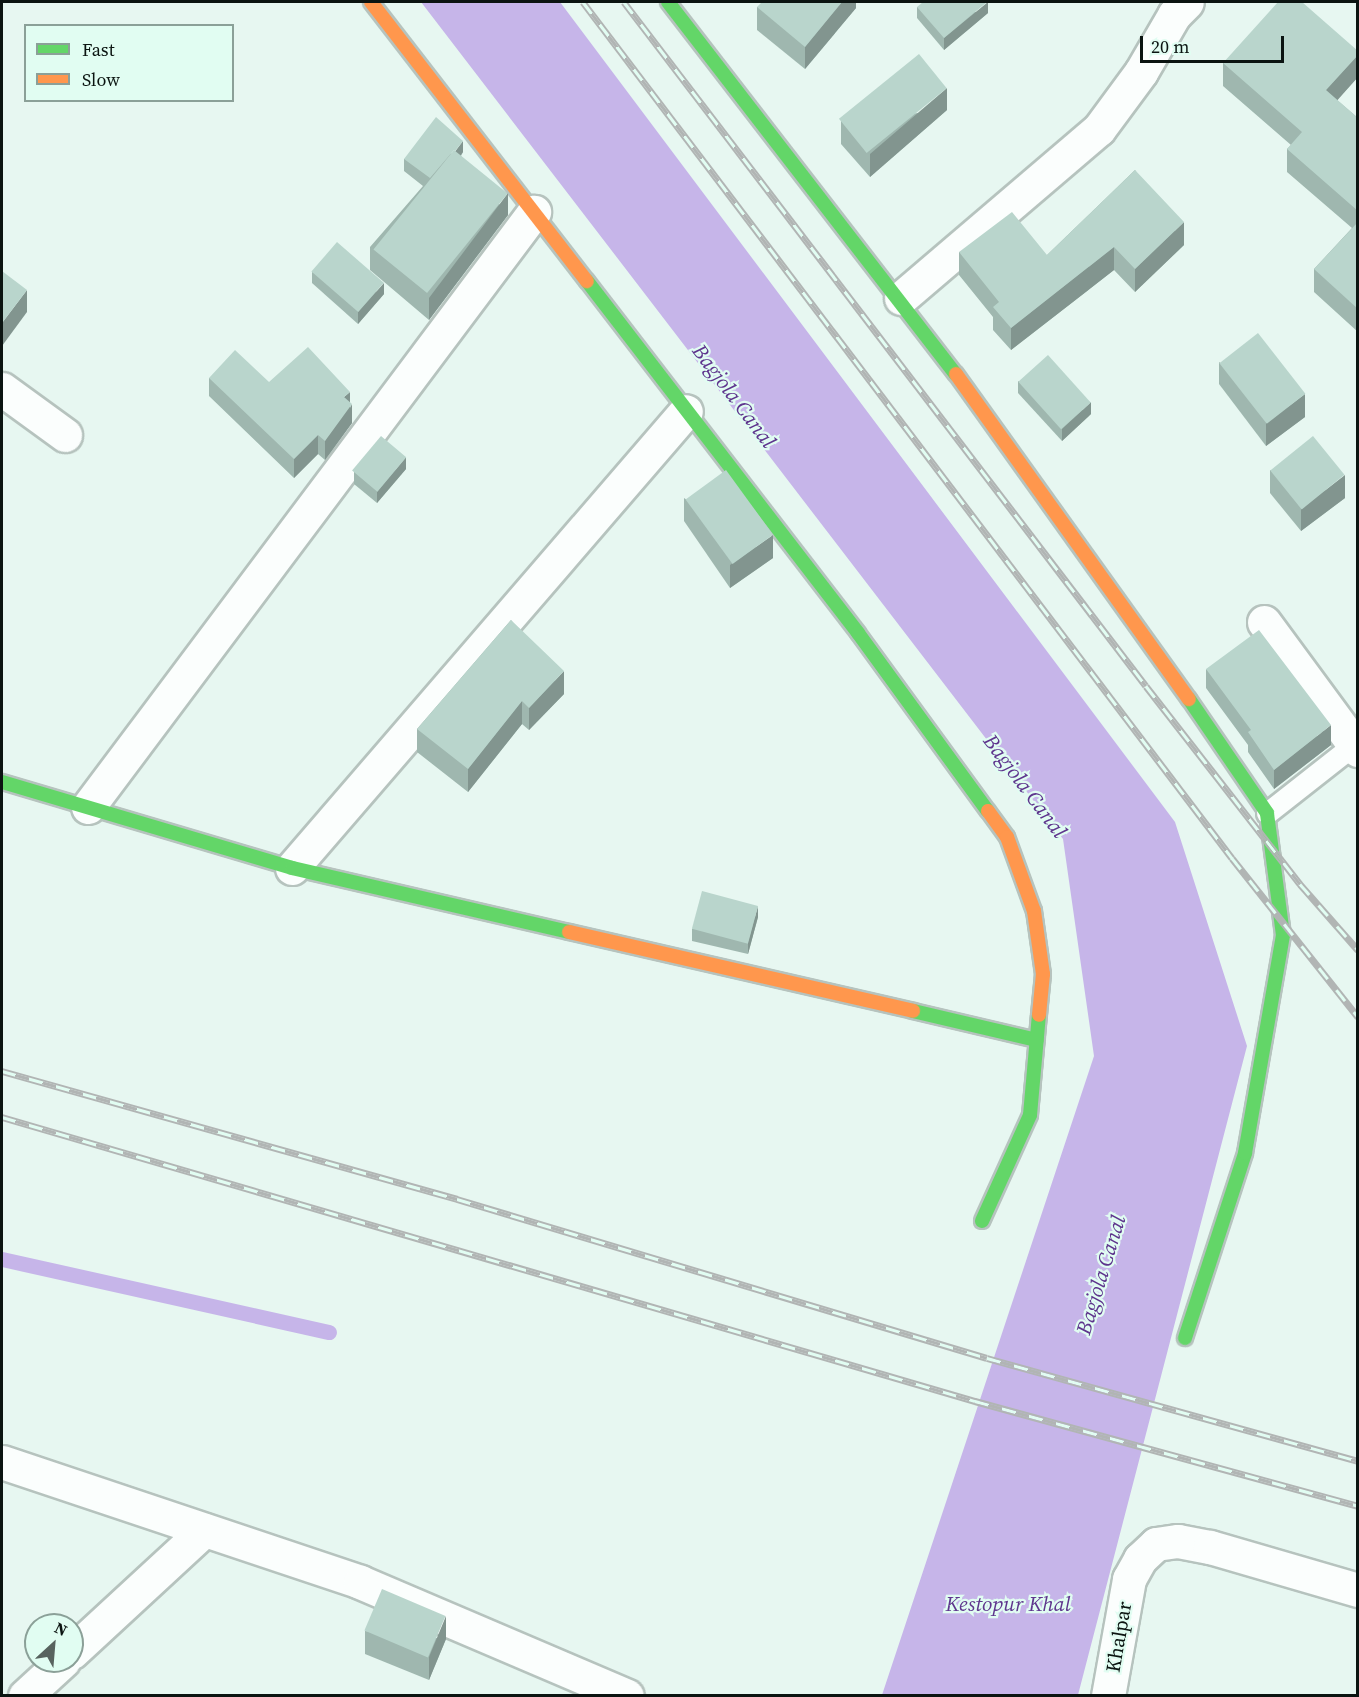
<!DOCTYPE html>
<html>
<head>
<meta charset="utf-8">
<style>
  body { margin:0 }
  #map { position:relative; width:1359px; height:1697px; overflow:hidden; background:#e7f7f1; font-family:"Source Serif 4",serif }
  div>[style] { position:absolute }
  [style*='--x'] { left:calc(var(--x)*1px); top:calc(var(--y)*1px); width:calc(var(--w)*1px); rotate:calc(var(--a)*1deg) }
  .water>* { inset:0; background:#c6b5e9 }
  .stream>* { height:15px; margin:-7.5px; padding:0 7.5px; transform-origin:7.5px; border-radius:7.5px; background:#c6b5e9 }
  .roads { filter:drop-shadow(2px 0 #b6c3be) drop-shadow(-2px 0 #b6c3be) drop-shadow(0 2px #b6c3be) drop-shadow(0 -2px #b6c3be) }
  .lane>* { height:21px; margin:-10.5px; padding:0 10.5px; transform-origin:10.5px; border-radius:10.5px; background:#fbfefd }
  .street>* { height:33px; margin:-16.5px; padding:0 16.5px; transform-origin:16.5px; border-radius:16.5px; background:#fbfefd }
  .fast>* { height:14px; margin:-7px; padding:0 7px; transform-origin:7px; border-radius:7px; background:#63d668 }
  .slow>* { height:14px; margin:-7px; padding:0 7px; transform-origin:7px; border-radius:7px; background:#ff974d }
  .rail>* { height:7px; margin-top:-3.5px; transform-origin:0; background:repeating-linear-gradient(90deg,#e1fdf2 0 14px,#b1b5b4 0 28px); box-sizing:border-box; border-block:2px solid #b1b5b4 }
  .wall>* { inset:0; background:#9fb7af }
  .shaded-wall>* { inset:0; background:#82958f }
  .building>* { inset:0; background:#b9d5cc; transform-origin:0 0 }
  span { translate:-50% -50%; white-space:nowrap; text-align:center; line-height:1.15; -webkit-text-stroke:4.5px #e1fdf2; paint-order:stroke }
  .street-label { font-size:20px; color:#0b1411 }
  .water-label { font-size:21px; color:#5e358d; font-style:italic }
  .frame { position:absolute; inset:0; border:3px solid #0b1411; pointer-events:none }
  .legend { position:absolute; left:24px; top:24px; width:210px; height:78px; box-sizing:border-box; background:#e1fdf2; border:2px solid #8ba098; margin:0; padding:8px 10px; list-style:none; font-size:18px; color:#0b1411 }
  .legend li { display:flex; align-items:center; gap:12px; height:30px }
  .legend b { width:30px; border:2px solid #8ba098 }
  .north { position:absolute; left:24px; top:1613px; width:60px; height:60px; box-sizing:border-box; background:#e1fdf2; border:2px solid #8ba098; border-radius:50%; rotate:26deg; font-size:16px; font-weight:700; line-height:24px; text-align:center; color:#0b1411 }
  .north::after { content:''; display:block; margin:auto; width:21px; height:27px; background:#58635f; clip-path:polygon(50% 0,100% 100%,50% 72%,0 100%) }
  .scale { position:absolute; left:1140px; top:36px; width:144px; height:27px; box-sizing:border-box; border:3px solid #0b1411; border-top:0; padding-left:8px; font-size:18px; line-height:21px; white-space:nowrap; color:#0b1411; -webkit-text-stroke:4px #e1fdf2; paint-order:stroke }
</style>
</head>
<body>
<div id="map">
  <div class="water">
    <div style="clip-path:polygon(421px 2px,560px 2px,1175px 822px,1247px 1046px,1078px 1695px,882px 1695px,1094px 1056px,1063px 839px)"></div>
  </div>
  <div class="stream">
    <div style="--x:2;--y:1259;--w:335;--a:12.6"></div>
  </div>
  <div class="roads">
    <div class="lane">
      <div style="--x:1267;--y:813;--w:108;--a:-38.2"></div>
    </div>
    <div class="street">
      <div style="--x:901;--y:298;--w:260;--a:-40.5"></div>
      <div style="--x:1099;--y:129;--w:71;--a:-53.6"></div>
      <div style="--x:1141;--y:72;--w:66;--a:-59.9"></div>
      <div style="--x:1174;--y:15;--w:18;--a:-45"></div>
      <div style="--x:2;--y:389;--w:78;--a:36.1"></div>
      <div style="--x:1264;--y:622;--w:159;--a:53.7"></div>
      <div style="--x:88;--y:807;--w:744;--a:-53.15"></div>
      <div style="--x:292;--y:868;--w:603;--a:-49.23"></div>
      <div style="--x:2;--y:1462;--w:378;--a:18.5"></div>
      <div style="--x:360;--y:1582;--w:290;--a:23.1"></div>
      <div style="--x:72;--y:1652;--w:180;--a:-42.7"></div>
      <div style="--x:25;--y:1696;--w:52;--a:-42.6"></div>
      <div style="--x:1108;--y:1696;--w:119;--a:-79.8"></div>
      <div style="--x:1129;--y:1579;--w:23;--a:-61"></div>
      <div style="--x:1140;--y:1559;--w:22;--a:-43"></div>
      <div style="--x:1156;--y:1544;--w:22;--a:-8"></div>
      <div style="--x:1178;--y:1541;--w:33;--a:11"></div>
      <div style="--x:1210;--y:1547;--w:154;--a:16.2"></div>
    </div>
    <div class="fast">
      <div style="--x:668;--y:2;--w:470;--a:52.3"></div>
      <div style="--x:587;--y:281;--w:444;--a:52.4"></div>
      <div style="--x:858;--y:633;--w:220;--a:53.9"></div>
      <div style="--x:2;--y:782;--w:302;--a:16.5"></div>
      <div style="--x:292;--y:868;--w:284;--a:13"></div>
      <div style="--x:913;--y:1011;--w:127;--a:13.2"></div>
      <div style="--x:982;--y:1221;--w:116;--a:-65.6"></div>
      <div style="--x:1030;--y:1115;--w:100;--a:-84.9"></div>
      <div style="--x:1185;--y:1338;--w:194;--a:-72"></div>
      <div style="--x:1245;--y:1153;--w:221;--a:-80.1"></div>
      <div style="--x:1283;--y:935;--w:123;--a:-97.5"></div>
      <div style="--x:1267;--y:813;--w:138;--a:-124.4"></div>
    </div>
    <div class="slow">
      <div style="--x:371;--y:2;--w:353;--a:52.3"></div>
      <div style="--x:956;--y:374;--w:400;--a:54.4"></div>
      <div style="--x:988;--y:811;--w:32;--a:54"></div>
      <div style="--x:1007;--y:837;--w:79;--a:70"></div>
      <div style="--x:1034;--y:911;--w:64;--a:81.9"></div>
      <div style="--x:1043;--y:974;--w:41;--a:95.6"></div>
      <div style="--x:569;--y:932;--w:353;--a:12.9"></div>
    </div>
  </div>
  <div class="rail">
    <div style="--x:583;--y:2;--w:1074;--a:52.83"></div>
    <div style="--x:1232;--y:858;--w:203;--a:51.6"></div>
    <div style="--x:624;--y:2;--w:860;--a:52.65"></div>
    <div style="--x:1146;--y:686;--w:251;--a:52.1"></div>
    <div style="--x:1300;--y:884;--w:88;--a:48.7"></div>
    <div style="--x:2;--y:1071;--w:473;--a:15.7"></div>
    <div style="--x:457;--y:1199;--w:553;--a:16.7"></div>
    <div style="--x:987;--y:1358;--w:385;--a:15.5"></div>
    <div style="--x:2;--y:1117;--w:1014;--a:16.27"></div>
    <div style="--x:975;--y:1401;--w:397;--a:15.3"></div>
  </div>
  <div class="wall">
    <div style="clip-path:polygon(856px 2px,856px 8px,805px 69px,757px 30px,757px 7px)"></div>
    <div style="clip-path:polygon(917px 7px,988px 13px,944px 50px,917px 18px)"></div>
    <div style="clip-path:polygon(1358px 51px,1358px 77px,1337px 100px,1358px 118px,1358px 332px,1314px 292px,1314px 269px,1352px 228px,1287px 172px,1287px 149px,1291px 145px,1223px 86px,1223px 63px)"></div>
    <div style="clip-path:polygon(947px 110px,870px 177px,841px 144px,841px 121px)"></div>
    <div style="clip-path:polygon(463px 152px,461px 156px,508px 215px,429px 320px,370px 270px,370px 247px,423px 186px,404px 171px,404px 159px)"></div>
    <div style="clip-path:polygon(1135px 170px,1184px 245px,1135px 292px,1114px 270px,1011px 350px,993px 330px,993px 317px,959px 275px,959px 252px,1047px 255px)"></div>
    <div style="clip-path:polygon(312px 272px,384px 294px,358px 324px,312px 283px)"></div>
    <div style="clip-path:polygon(1219px 362px,1305px 417px,1266px 446px,1219px 384px)"></div>
    <div style="clip-path:polygon(209px 378px,269px 382px,350px 402px,352px 423px,325px 460px,318px 454px,294px 478px,209px 396px)"></div>
    <div style="clip-path:polygon(1018px 381px,1091px 414px,1062px 441px,1018px 393px)"></div>
    <div style="clip-path:polygon(406px 469px,377px 503px,354px 484px,354px 472px)"></div>
    <div style="clip-path:polygon(1270px 470px,1345px 498px,1301px 531px,1270px 493px)"></div>
    <div style="clip-path:polygon(684px 498px,773px 558px,730px 588px,684px 521px)"></div>
    <div style="clip-path:polygon(511px 620px,564px 694px,529px 730px,522px 724px,468px 792px,417px 752px,417px 729px)"></div>
    <div style="clip-path:polygon(1206px 669px,1331px 745px,1274px 789px,1248px 752px,1248px 745px,1206px 688px)"></div>
    <div style="clip-path:polygon(758px 917px,748px 954px,692px 941px,692px 929px)"></div>
    <div style="clip-path:polygon(365px 1631px,446px 1639px,429px 1680px,365px 1654px)"></div>
  </div>
  <div class="shaded-wall">
    <div style="clip-path:polygon(842px 2px,856px 2px,856px 8px,805px 69px,805px 47px)"></div>
    <div style="clip-path:polygon(988px 2px,988px 13px,944px 50px,944px 38px)"></div>
    <div style="clip-path:polygon(1358px 55px,1358px 77px,1326px 113px,1326px 90px)"></div>
    <div style="clip-path:polygon(947px 88px,947px 110px,870px 177px,870px 154px)"></div>
    <div style="clip-path:polygon(463px 141px,463px 152px,433px 192px,433px 181px)"></div>
    <div style="clip-path:polygon(508px 193px,508px 215px,429px 320px,429px 298px)"></div>
    <div style="clip-path:polygon(1184px 222px,1184px 245px,1135px 292px,1135px 269px)"></div>
    <div style="clip-path:polygon(1114px 247px,1114px 270px,1011px 350px,1011px 328px)"></div>
    <div style="clip-path:polygon(384px 283px,384px 294px,358px 324px,358px 312px)"></div>
    <div style="clip-path:polygon(27px 290px,27px 312px,2px 346px,2px 323px)"></div>
    <div style="clip-path:polygon(350px 392px,350px 408px,352px 404px,352px 423px,325px 460px,325px 441px,344px 397px)"></div>
    <div style="clip-path:polygon(1305px 394px,1305px 417px,1266px 446px,1266px 423px)"></div>
    <div style="clip-path:polygon(1091px 402px,1091px 414px,1062px 441px,1062px 429px)"></div>
    <div style="clip-path:polygon(318px 435px,318px 454px,294px 478px,294px 459px)"></div>
    <div style="clip-path:polygon(406px 457px,406px 469px,377px 503px,377px 492px)"></div>
    <div style="clip-path:polygon(1345px 475px,1345px 498px,1301px 531px,1301px 509px)"></div>
    <div style="clip-path:polygon(773px 535px,773px 558px,730px 588px,730px 565px)"></div>
    <div style="clip-path:polygon(564px 671px,564px 694px,529px 730px,529px 708px)"></div>
    <div style="clip-path:polygon(522px 701px,522px 724px,468px 792px,468px 769px)"></div>
    <div style="clip-path:polygon(1331px 725px,1331px 745px,1274px 789px,1274px 770px)"></div>
    <div style="clip-path:polygon(758px 906px,758px 917px,748px 954px,748px 942px)"></div>
    <div style="clip-path:polygon(446px 1616px,446px 1639px,429px 1680px,429px 1657px)"></div>
  </div>
  <div class="building">
    <div style="clip-path:polygon(762px 2px,842px 2px,805px 47px,757px 7px)"></div>
    <div style="clip-path:polygon(923px 2px,987px 2px,944px 38px,917px 7px)"></div>
    <div style="clip-path:polygon(1278px 2px,1302px 2px,1358px 51px,1358px 55px,1326px 90px,1358px 118px,1358px 211px,1287px 149px,1302px 132px,1223px 63px)"></div>
    <div style="left:919px;top:54px;width:44px;height:103px;rotate:51deg"></div>
    <div style="clip-path:polygon(436px 117px,463px 141px,455px 151px,454px 150px,430px 178px,404px 159px)"></div>
    <div style="left:454px;top:150px;width:69px;height:128px;rotate:39deg"></div>
    <div style="clip-path:polygon(1135px 170px,1184px 222px,1135px 269px,1114px 247px,1011px 328px,993px 307px,999px 302px,959px 252px,1012px 212px,1047px 255px)"></div>
    <div style="clip-path:polygon(1358px 222px,1358px 309px,1314px 269px)"></div>
    <div style="left:337px;top:242px;width:62px;height:39px;rotate:41deg"></div>
    <div style="clip-path:polygon(2px 271px,27px 290px,2px 323px)"></div>
    <div style="left:1258px;top:333px;width:77px;height:49px;rotate:52deg"></div>
    <div style="clip-path:polygon(308px 347px,350px 392px,344px 397px,352px 404px,325px 441px,318px 435px,294px 459px,209px 378px,235px 350px,269px 382px)"></div>
    <div style="left:1048px;top:355px;width:64px;height:40px;rotate:48deg"></div>
    <div style="left:381px;top:436px;width:33px;height:45px;rotate:40deg"></div>
    <div style="left:1313px;top:436px;width:50px;height:55px;rotate:51deg"></div>
    <div style="left:726px;top:470px;width:80px;height:50px;rotate:54deg"></div>
    <div style="clip-path:polygon(511px 620px,564px 671px,529px 708px,522px 701px,468px 769px,417px 729px)"></div>
    <div style="clip-path:polygon(1259px 630px,1331px 725px,1274px 770px,1248px 732px,1251px 730px,1206px 669px)"></div>
    <div style="left:702px;top:891px;width:58px;height:39px;rotate:15deg"></div>
    <div style="left:382px;top:1589px;width:69px;height:45px;rotate:23deg"></div>
  </div>
  <div class="street-label">
    <span style="left:1119px;top:1637px;rotate:-80deg">Khalpar</span>
  </div>
  <div class="water-label">
    <span style="left:734px;top:396px;rotate:53deg">Bagjola Canal</span>
    <span style="left:1025px;top:786px;rotate:53deg">Bagjola Canal</span>
    <span style="left:1101px;top:1275px;rotate:-73deg">Bagjola Canal</span>
    <span style="left:1008px;top:1604px">Kestopur Khal</span>
  </div>
  <div class="frame"></div>
  <ul class="legend">
  <li><b style="height:8px;background:#63d668"></b>Fast</li>
  <li><b style="height:8px;background:#ff974d"></b>Slow</li>
  </ul>
  <div class="north">N</div>
  <div class="scale">20 m</div>
</div>
</body>
</html>
